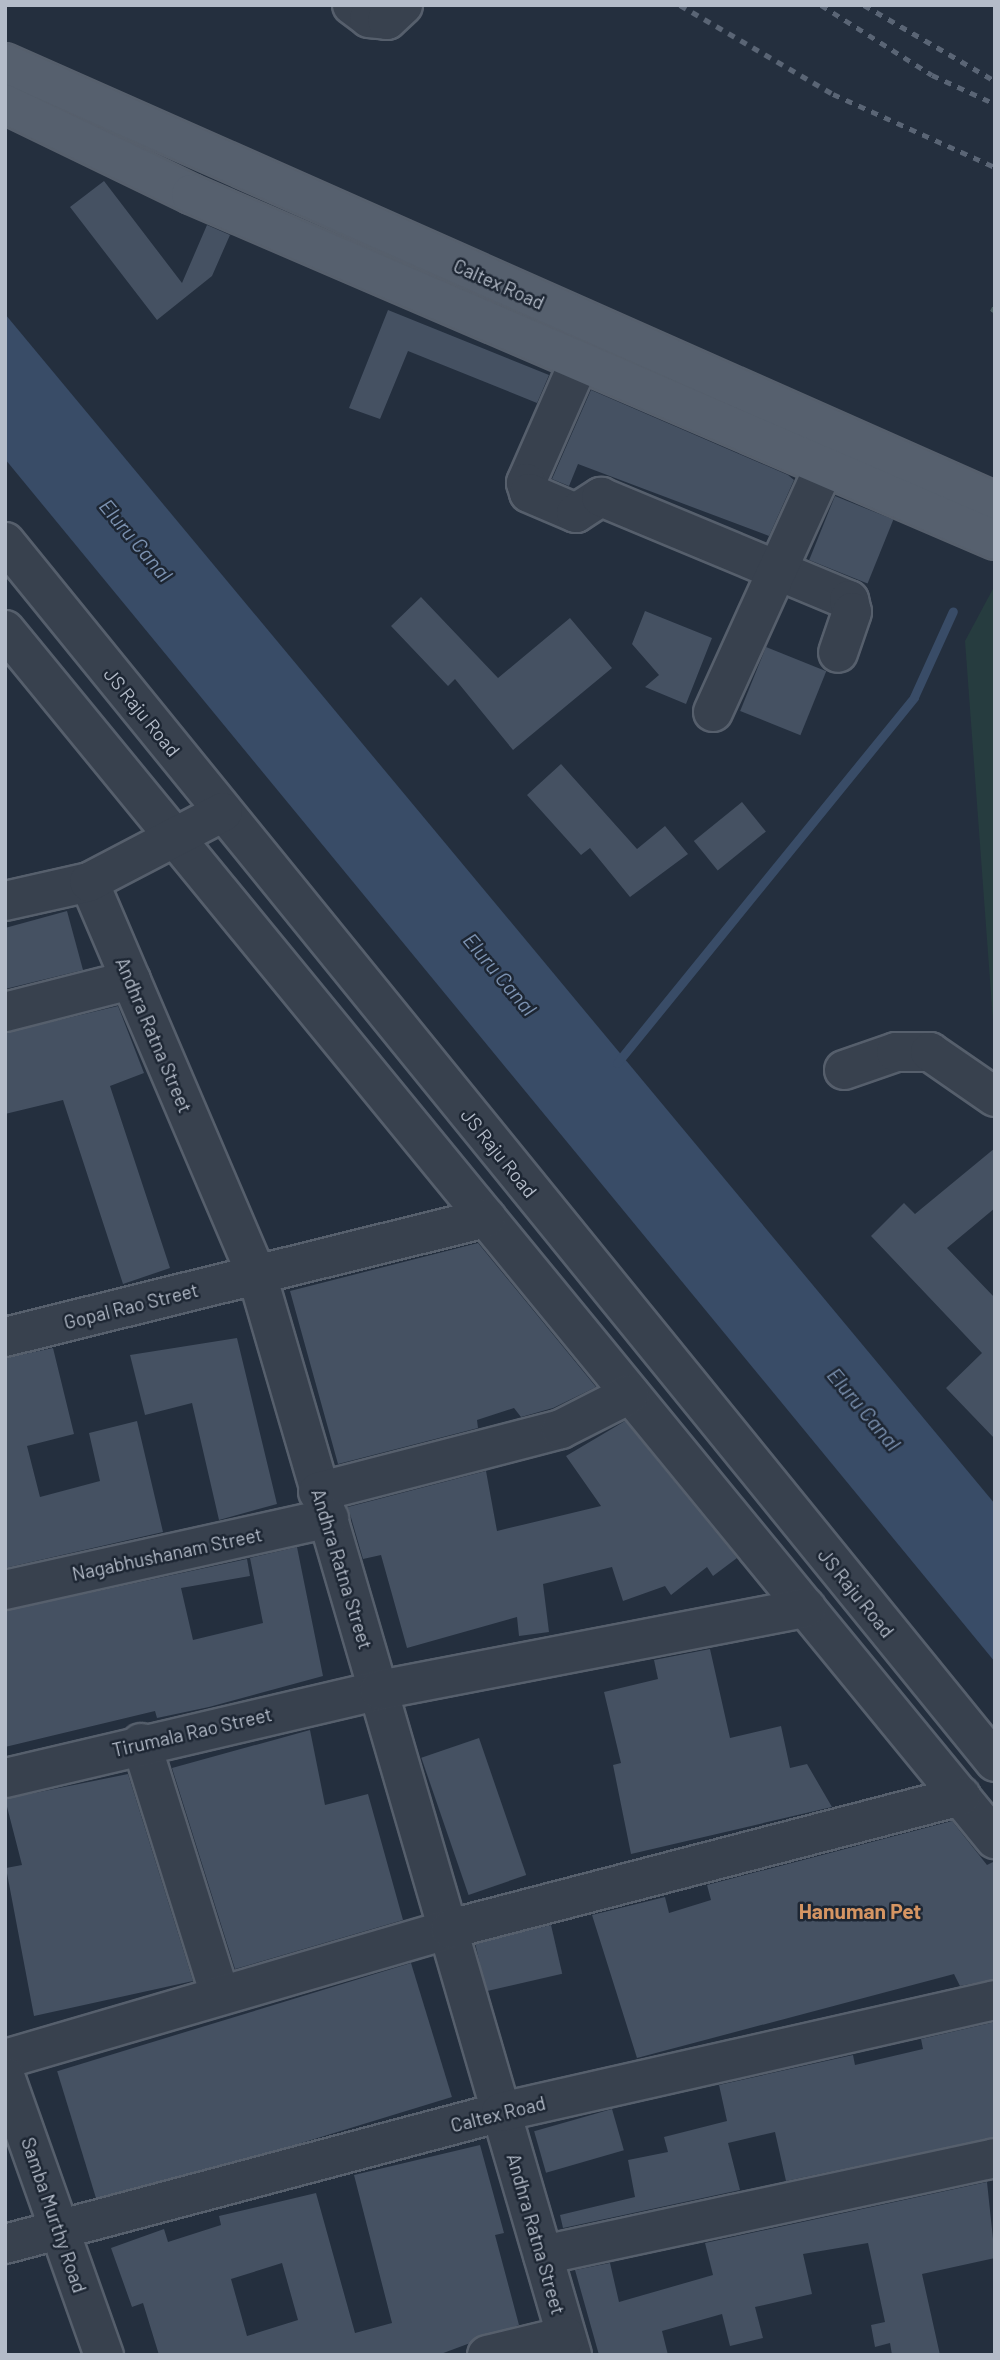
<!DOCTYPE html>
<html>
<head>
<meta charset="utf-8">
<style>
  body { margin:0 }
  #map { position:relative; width:1000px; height:2360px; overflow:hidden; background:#242f3e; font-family:Barlow,sans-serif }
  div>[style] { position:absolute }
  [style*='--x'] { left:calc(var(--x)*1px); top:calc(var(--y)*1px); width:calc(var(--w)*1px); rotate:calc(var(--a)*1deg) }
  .green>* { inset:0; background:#263c3f }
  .water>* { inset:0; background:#394c67 }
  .stream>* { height:9px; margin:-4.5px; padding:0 4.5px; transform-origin:4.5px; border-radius:4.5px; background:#394c67 }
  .building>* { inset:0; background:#455162; transform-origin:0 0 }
  .path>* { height:4.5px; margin-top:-2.25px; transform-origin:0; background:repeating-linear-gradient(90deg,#44595c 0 5px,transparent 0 10px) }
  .roads { filter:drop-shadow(2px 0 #565f6c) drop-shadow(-2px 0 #565f6c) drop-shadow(0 2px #565f6c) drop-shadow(0 -2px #565f6c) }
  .minor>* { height:38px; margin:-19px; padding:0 19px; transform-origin:19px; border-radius:19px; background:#38414e }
  .major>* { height:38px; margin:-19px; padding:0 19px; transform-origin:19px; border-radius:19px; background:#56606e }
  .rail>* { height:5px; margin-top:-2.5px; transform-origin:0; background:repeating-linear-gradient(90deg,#5a6575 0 7px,transparent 0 14px) }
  span { translate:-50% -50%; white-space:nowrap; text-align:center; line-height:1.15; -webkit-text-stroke:5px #1d2633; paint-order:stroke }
  .street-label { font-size:19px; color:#b4bcc9 }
  .water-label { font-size:21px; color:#7c92b1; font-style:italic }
  .neighbourhood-label { font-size:21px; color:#d59563; font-weight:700 }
  .frame { position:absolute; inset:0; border:7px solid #b4bcc9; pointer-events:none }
</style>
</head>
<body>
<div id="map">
  <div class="green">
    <div style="clip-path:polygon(995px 585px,995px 1048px,965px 641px)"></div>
  </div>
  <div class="water">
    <div style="clip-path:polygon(5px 314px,995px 1504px,995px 1662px,5px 459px)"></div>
  </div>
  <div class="stream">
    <div style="--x:617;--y:1063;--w:471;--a:-50.9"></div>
    <div style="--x:914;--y:697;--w:94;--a:-65.6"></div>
  </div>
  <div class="building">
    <div style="clip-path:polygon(104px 181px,182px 283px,207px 225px,230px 235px,212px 276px,157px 320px,70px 207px)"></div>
    <div style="clip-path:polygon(388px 310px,549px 375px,537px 403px,408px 351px,380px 419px,349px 408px)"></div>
    <div style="clip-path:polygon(591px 390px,788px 475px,794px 480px,769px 536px,578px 464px,569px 486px,552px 479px)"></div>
    <div style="left:835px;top:496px;width:63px;height:69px;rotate:22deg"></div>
    <div style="clip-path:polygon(421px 597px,498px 678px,570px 618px,612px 668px,513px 750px,455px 679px,448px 686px,391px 626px)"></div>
    <div style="clip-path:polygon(645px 611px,712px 638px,686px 704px,645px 687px,659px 675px,632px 644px)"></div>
    <div style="left:766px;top:647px;width:65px;height:69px;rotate:22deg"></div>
    <div style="clip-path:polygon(561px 764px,637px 849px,665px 826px,688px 854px,630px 897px,590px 848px,581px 855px,527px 795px)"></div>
    <div style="left:742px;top:802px;width:38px;height:62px;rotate:51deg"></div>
    <div style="clip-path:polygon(67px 911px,83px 970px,5px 989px,5px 928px)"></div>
    <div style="clip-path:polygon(118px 1006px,144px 1073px,110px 1086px,170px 1268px,123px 1284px,63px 1100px,5px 1114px,5px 1033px)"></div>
    <div style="clip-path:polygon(995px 1148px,995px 1208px,947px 1248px,995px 1298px,995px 1439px,946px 1388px,982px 1353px,871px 1236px,904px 1203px,915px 1214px)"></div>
    <div style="clip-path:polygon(478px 1243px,596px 1387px,553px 1408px,521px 1417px,514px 1408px,477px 1420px,478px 1428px,338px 1464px,290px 1291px)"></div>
    <div style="clip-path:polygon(237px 1338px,277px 1504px,219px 1520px,192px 1403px,145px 1415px,130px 1355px)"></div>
    <div style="clip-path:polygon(53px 1348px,74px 1434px,27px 1446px,40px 1497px,100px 1481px,89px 1433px,137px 1421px,163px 1532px,5px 1568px,5px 1358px)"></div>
    <div style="clip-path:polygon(625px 1421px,737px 1558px,713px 1576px,707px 1567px,671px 1595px,665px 1586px,623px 1601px,612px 1567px,543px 1584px,549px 1632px,519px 1636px,517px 1617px,407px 1648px,381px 1555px,363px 1559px,348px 1507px,486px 1471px,497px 1531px,601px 1506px,566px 1456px)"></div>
    <div style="clip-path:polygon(297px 1547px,323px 1676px,209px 1707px,157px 1718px,155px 1711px,5px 1747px,5px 1611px,247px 1559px,250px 1576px,181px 1588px,193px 1640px,263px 1623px,250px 1558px)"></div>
    <div style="clip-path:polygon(710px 1649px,730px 1738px,781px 1726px,790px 1768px,807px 1764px,832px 1807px,631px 1854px,613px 1765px,621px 1763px,604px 1692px,658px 1679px,654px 1660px)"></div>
    <div style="clip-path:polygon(310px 1730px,325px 1805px,368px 1794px,403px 1920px,235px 1969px,172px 1768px)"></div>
    <div style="left:479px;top:1738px;width:145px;height:61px;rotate:71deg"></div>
    <div style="clip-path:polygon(128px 1774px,193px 1981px,34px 2016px,6px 1868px,22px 1865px,5px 1799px)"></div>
    <div style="clip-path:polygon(952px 1821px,987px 1865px,995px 1861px,995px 1979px,960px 1986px,954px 1974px,637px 2058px,592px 1915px,665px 1897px,669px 1913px,711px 1900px,707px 1885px)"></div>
    <div style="left:551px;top:1925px;width:50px;height:78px;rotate:77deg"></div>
    <div style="left:411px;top:1963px;width:140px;height:370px;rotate:73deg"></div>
    <div style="clip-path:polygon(995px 2022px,995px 2137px,786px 2181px,775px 2132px,728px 2143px,740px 2190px,563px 2228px,560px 2215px,635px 2197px,628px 2160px,668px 2152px,664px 2137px,727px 2121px,719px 2085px,853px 2055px,855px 2065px,923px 2049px,921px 2039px)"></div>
    <div style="left:612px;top:2109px;width:43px;height:81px;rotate:74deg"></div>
    <div style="clip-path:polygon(evenodd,480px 2145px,504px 2233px,495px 2235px,519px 2325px,438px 2355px,159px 2355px,143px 2303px,132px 2307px,111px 2248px,164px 2229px,168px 2242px,221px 2225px,219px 2216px,316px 2193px,355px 2333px,392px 2323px,354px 2175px,480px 2145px,282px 2263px,298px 2320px,247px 2336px,231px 2279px,282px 2263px)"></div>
    <div style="clip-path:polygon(987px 2182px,995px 2258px,922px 2274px,940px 2355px,892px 2355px,890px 2343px,875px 2347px,871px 2325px,885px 2322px,868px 2243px,803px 2254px,812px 2294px,755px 2307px,763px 2338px,730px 2346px,722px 2314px,662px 2331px,668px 2355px,599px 2355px,575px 2270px,610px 2263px,619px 2302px,713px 2275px,705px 2243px)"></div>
  </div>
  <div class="path">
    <div style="--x:992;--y:312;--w:7;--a:-63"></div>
  </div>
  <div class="roads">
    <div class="minor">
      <div style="--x:352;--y:5;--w:21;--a:37"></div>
      <div style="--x:369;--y:18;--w:18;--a:6"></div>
      <div style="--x:387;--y:20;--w:22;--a:-43"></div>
      <div style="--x:579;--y:362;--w:132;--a:113.7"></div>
      <div style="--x:526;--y:483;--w:10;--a:73"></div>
      <div style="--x:529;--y:493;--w:51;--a:23.1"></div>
      <div style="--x:576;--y:513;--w:30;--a:-33"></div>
      <div style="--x:601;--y:497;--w:269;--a:22.6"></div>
      <div style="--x:849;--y:600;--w:12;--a:76"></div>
      <div style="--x:852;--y:612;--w:43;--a:108.9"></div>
      <div style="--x:5;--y:542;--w:1571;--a:50.94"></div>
      <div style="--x:5;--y:630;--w:1563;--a:50.69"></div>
      <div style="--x:713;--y:712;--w:267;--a:-65.6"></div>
      <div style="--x:89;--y:882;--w:427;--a:66.9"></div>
      <div style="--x:257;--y:1275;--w:1125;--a:73.74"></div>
      <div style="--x:5;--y:901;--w:86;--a:-12.7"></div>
      <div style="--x:89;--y:882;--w:151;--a:-27.6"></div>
      <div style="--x:5;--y:1012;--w:130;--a:-14.3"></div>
      <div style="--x:844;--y:1070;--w:55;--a:-19.1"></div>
      <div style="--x:896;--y:1052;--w:34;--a:0"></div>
      <div style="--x:930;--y:1052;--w:79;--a:34.7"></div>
      <div style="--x:5;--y:1337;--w:496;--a:-13.9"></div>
      <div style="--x:318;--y:1492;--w:251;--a:-14.5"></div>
      <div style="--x:561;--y:1429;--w:77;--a:-26.9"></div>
      <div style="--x:5;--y:1590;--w:332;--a:-12.5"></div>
      <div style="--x:141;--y:1743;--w:264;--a:72.6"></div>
      <div style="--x:5;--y:1778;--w:384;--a:-13.2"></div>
      <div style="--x:379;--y:1690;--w:435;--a:-10.9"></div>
      <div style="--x:5;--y:2059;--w:464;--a:-16.3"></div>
      <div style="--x:450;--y:1929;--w:528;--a:-14.59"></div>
      <div style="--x:5;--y:2076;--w:296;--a:70.5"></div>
      <div style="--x:5;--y:2244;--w:513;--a:-14.9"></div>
      <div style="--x:501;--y:2112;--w:507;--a:-12.77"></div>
      <div style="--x:543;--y:2255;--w:462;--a:-12.1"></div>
      <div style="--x:487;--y:2355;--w:81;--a:-13.5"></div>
    </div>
    <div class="major">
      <div style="--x:5;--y:63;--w:1083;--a:23.91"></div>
      <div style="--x:5;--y:104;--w:207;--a:25.8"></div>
      <div style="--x:191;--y:194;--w:875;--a:23.28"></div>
    </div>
  </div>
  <div class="rail">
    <div style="--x:680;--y:5;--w:177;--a:30.2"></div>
    <div style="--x:833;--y:94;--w:178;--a:24.3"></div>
    <div style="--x:821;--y:5;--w:131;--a:32.2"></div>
    <div style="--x:932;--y:75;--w:69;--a:24.7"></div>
    <div style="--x:864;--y:5;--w:151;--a:30.1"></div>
  </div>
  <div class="street-label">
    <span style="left:499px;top:284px;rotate:24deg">Caltex Road</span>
    <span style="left:142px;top:712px;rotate:51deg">JS Raju Road</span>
    <span style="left:154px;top:1035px;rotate:67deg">Andhra Ratna Street</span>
    <span style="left:499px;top:1153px;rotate:51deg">JS Raju Road</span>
    <span style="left:131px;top:1306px;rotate:-14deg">Gopal Rao Street</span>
    <span style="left:167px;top:1554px;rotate:-12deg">Nagabhushanam Street</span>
    <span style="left:342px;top:1569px;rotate:73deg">Andhra Ratna Street</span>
    <span style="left:856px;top:1593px;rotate:51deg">JS Raju Road</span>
    <span style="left:192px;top:1732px;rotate:-13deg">Tirumala Rao Street</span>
    <span style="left:498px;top:2114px;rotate:-14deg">Caltex Road</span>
    <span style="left:54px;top:2215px;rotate:71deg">Samba Murthy Road</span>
    <span style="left:536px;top:2234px;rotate:74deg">Andhra Ratna Street</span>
  </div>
  <div class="water-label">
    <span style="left:136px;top:540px;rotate:50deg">Eluru Canal</span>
    <span style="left:500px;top:974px;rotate:50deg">Eluru Canal</span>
    <span style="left:864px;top:1409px;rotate:50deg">Eluru Canal</span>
  </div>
  <div class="neighbourhood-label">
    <span style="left:860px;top:1911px">Hanuman Pet</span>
  </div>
  <div class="frame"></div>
</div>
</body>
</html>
